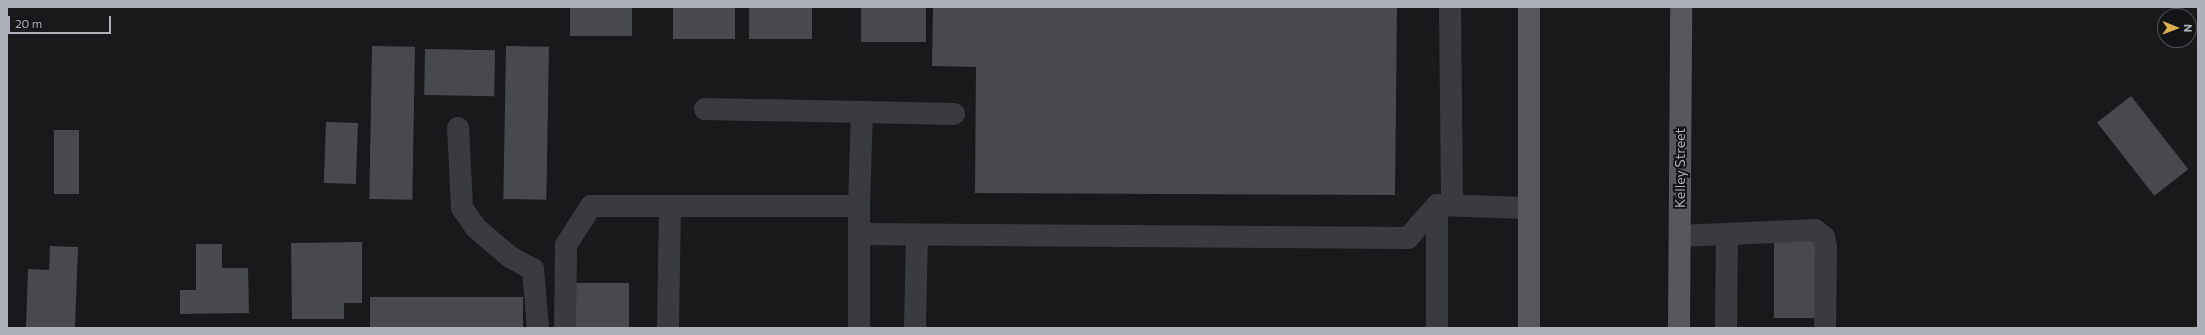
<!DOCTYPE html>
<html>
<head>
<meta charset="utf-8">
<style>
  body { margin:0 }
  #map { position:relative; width:2205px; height:335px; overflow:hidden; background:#19191b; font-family:Commissioner,sans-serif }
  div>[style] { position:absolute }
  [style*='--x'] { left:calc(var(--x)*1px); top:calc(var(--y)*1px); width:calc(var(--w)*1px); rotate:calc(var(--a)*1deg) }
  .building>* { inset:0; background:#48494d; transform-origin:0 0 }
  .minor>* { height:22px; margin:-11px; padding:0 11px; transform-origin:11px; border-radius:11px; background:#3a3b3f }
  .major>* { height:22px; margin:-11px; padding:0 11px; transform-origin:11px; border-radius:11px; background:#57585e }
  span { translate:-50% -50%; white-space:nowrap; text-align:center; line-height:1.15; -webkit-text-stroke:4px #141416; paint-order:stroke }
  .street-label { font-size:14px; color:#adb0b9 }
  .frame { position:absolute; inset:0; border:8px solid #adb0b9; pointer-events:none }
  .north { position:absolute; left:2157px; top:8px; width:40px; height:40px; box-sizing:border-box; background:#141416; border:1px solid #515257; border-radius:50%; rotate:91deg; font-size:11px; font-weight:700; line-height:16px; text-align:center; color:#adb0b9 }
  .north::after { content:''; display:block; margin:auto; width:14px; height:18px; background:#deb14d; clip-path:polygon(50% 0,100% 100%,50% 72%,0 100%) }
  .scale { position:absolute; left:8px; top:16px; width:103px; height:18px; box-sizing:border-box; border:2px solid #adb0b9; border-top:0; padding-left:5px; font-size:12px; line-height:14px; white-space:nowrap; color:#adb0b9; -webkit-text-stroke:3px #141416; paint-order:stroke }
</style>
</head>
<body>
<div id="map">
  <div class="building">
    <div style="left:570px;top:7px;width:62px;height:29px"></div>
    <div style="left:673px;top:7px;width:62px;height:32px"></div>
    <div style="left:749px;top:7px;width:63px;height:32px"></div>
    <div style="left:861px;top:7px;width:65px;height:35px"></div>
    <div style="clip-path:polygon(933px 7px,1397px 7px,1395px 195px,975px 193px,976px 67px,932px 66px)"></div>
    <div style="left:372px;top:46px;width:43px;height:153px;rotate:1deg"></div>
    <div style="left:506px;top:46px;width:43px;height:153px;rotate:1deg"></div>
    <div style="left:425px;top:49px;width:70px;height:46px;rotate:1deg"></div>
    <div style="left:2131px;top:96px;width:93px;height:43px;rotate:52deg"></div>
    <div style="left:326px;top:122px;width:32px;height:61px;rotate:2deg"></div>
    <div style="left:54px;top:130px;width:25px;height:64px"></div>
    <div style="left:1774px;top:241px;width:47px;height:77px"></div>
    <div style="clip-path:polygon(362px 242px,362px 303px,344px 303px,344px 319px,292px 319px,291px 243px)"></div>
    <div style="clip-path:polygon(196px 244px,222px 244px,222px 268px,248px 268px,249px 313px,180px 314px,180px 290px,196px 290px)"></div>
    <div style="clip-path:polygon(50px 246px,78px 247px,75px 328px,26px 328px,28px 269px,49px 270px)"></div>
    <div style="left:575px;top:283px;width:54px;height:45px"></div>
    <div style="left:370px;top:297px;width:153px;height:31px"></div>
  </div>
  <div class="minor">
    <div style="--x:1450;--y:7;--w:198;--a:89.4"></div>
    <div style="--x:705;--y:109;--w:157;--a:1.1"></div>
    <div style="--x:458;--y:128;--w:80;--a:87.1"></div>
    <div style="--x:462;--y:208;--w:24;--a:55"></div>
    <div style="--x:476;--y:228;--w:45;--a:40.5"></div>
    <div style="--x:510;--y:257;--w:26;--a:28"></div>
    <div style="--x:533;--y:269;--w:59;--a:85.2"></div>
    <div style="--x:859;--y:206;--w:94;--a:-88.2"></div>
    <div style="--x:862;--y:112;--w:92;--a:1.2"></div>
    <div style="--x:859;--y:234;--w:549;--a:0.42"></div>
    <div style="--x:1408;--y:238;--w:44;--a:-48.7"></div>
    <div style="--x:1437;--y:205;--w:92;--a:1.9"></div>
    <div style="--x:1680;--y:236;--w:135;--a:-2.5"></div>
    <div style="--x:1815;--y:230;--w:11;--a:38"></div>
    <div style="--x:1824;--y:237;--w:11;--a:80"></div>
    <div style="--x:1826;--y:248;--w:80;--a:90.7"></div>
    <div style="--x:565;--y:328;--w:83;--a:-89.3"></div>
    <div style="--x:566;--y:245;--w:46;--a:-57.3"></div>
    <div style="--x:591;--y:206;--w:79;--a:0"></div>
    <div style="--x:668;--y:328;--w:122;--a:-89.1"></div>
    <div style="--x:670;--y:206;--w:189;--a:0"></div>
    <div style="--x:859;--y:206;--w:122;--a:90"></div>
    <div style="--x:915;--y:328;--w:92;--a:-88.8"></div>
    <div style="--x:1437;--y:328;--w:123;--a:-90"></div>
    <div style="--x:1726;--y:328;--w:94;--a:-89.4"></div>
  </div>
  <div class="major">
    <div style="--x:1529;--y:7;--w:321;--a:90"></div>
    <div style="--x:1679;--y:328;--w:321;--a:-89.6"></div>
  </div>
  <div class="street-label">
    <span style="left:1680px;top:168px;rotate:-90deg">Kelley Street</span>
  </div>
  <div class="frame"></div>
  <div class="north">N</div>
  <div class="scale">20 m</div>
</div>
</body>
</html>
